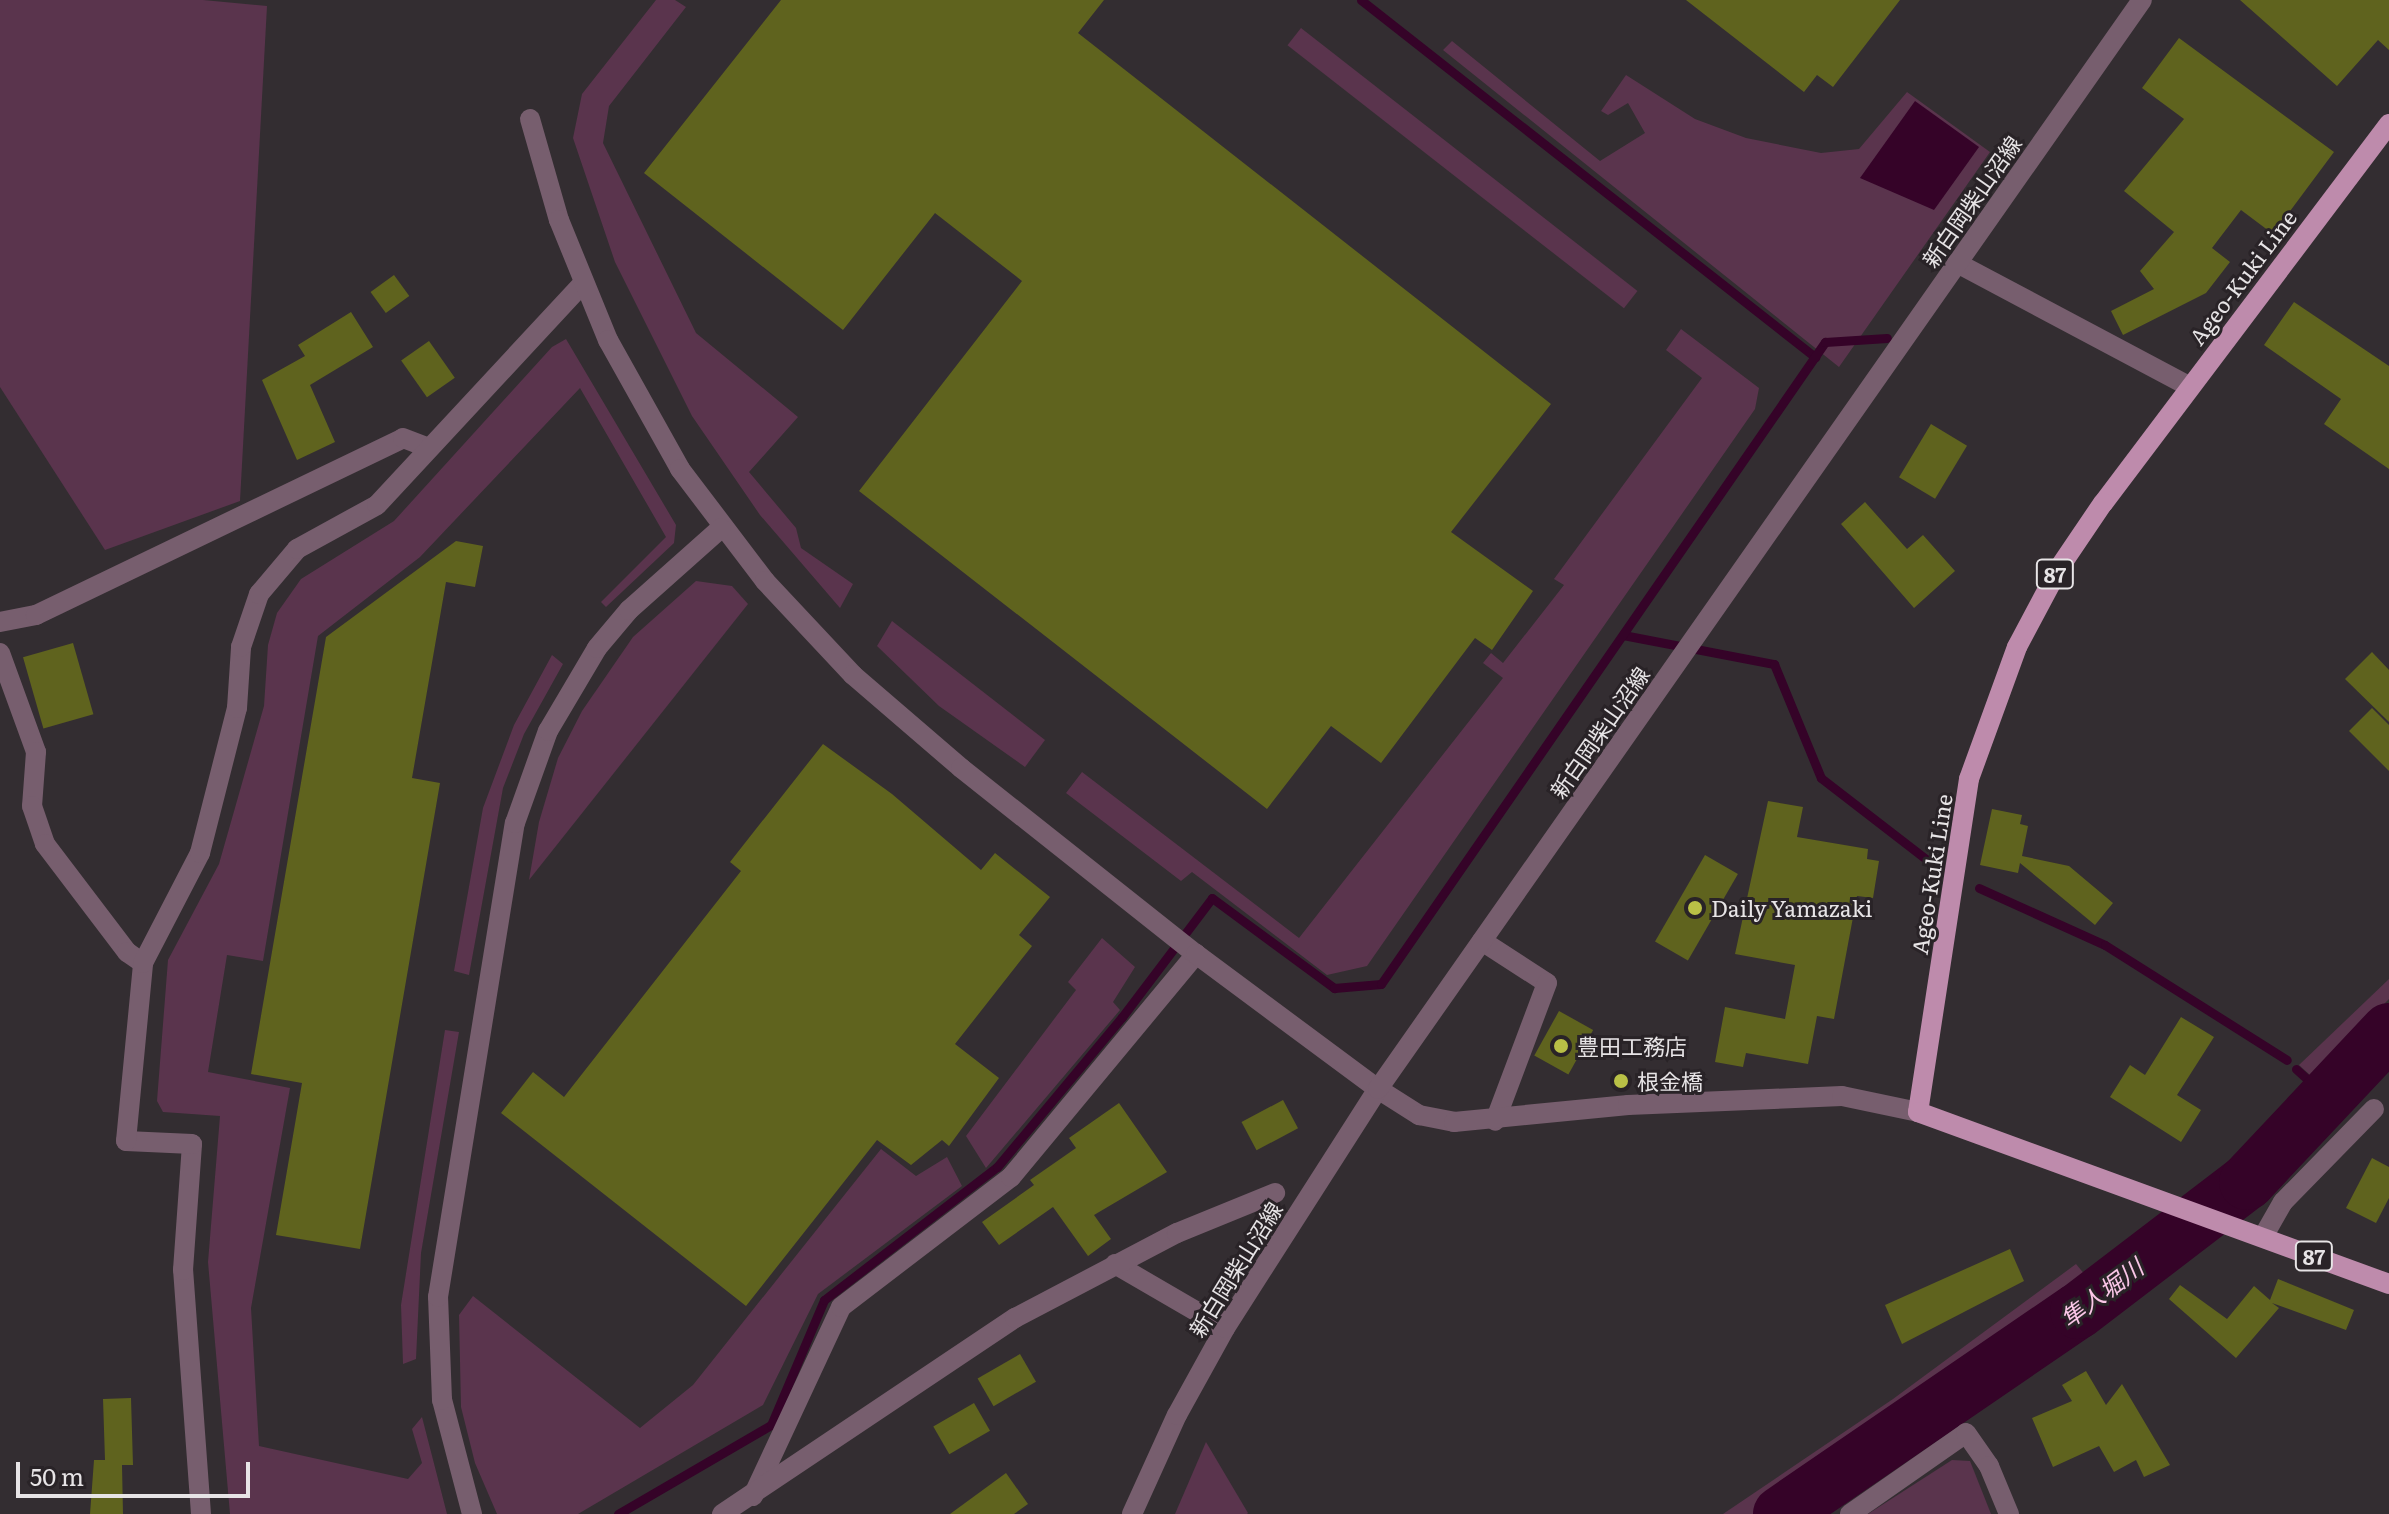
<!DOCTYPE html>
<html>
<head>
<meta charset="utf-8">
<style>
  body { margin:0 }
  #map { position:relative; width:2389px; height:1514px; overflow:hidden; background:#332d31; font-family:Literata,"Noto Sans JP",serif }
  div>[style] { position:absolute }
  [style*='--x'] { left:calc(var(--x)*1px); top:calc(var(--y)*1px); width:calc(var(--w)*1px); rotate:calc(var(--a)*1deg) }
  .green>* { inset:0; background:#5a344d; transform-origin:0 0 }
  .water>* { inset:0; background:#350328 }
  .stream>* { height:9px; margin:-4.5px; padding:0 4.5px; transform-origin:4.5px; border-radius:4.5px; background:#350328 }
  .river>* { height:56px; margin:-28px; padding:0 28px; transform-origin:28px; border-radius:28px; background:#350328 }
  .building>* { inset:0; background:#5f631e; transform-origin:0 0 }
  .minor>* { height:20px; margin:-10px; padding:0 10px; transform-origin:10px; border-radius:10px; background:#775e6e }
  .tertiary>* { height:20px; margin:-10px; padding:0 10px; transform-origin:10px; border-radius:10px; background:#775e6e }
  .primary>* { height:20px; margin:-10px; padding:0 10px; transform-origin:10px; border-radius:10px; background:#be8bac }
  .dots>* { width:22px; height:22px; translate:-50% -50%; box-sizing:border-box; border:4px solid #292327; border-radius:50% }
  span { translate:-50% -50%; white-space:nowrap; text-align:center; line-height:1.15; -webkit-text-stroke:6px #292327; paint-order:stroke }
  .shield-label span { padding:2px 6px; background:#292327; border:2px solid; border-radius:6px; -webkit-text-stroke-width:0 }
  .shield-label { font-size:20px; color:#e7e4e6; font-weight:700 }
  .street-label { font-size:22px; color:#e7e4e6 }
  .poi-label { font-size:22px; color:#e7e4e6 }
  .left { translate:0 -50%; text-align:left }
  .water-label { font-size:24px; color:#fac6e7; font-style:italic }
  .scale { position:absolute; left:16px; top:1462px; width:234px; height:36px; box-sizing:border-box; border:4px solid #e7e4e6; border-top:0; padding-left:10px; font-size:24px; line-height:28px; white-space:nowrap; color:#e7e4e6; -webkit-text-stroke:6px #292327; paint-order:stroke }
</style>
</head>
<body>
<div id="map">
  <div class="green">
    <div style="clip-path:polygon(0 0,203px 0,267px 6px,240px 501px,105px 550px,0 387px)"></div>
    <div style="clip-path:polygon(656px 0,675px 0,686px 7px,609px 106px,603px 143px,696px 333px,798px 417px,749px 472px,796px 528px,801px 548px,853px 584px,840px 608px,760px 515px,692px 416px,615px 262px,573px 138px,582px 94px)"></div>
    <div style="left:1301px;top:28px;width:427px;height:22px;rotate:38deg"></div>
    <div style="clip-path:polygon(1452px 41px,1600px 161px,1645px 133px,1628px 103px,1608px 115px,1601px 111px,1626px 75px,1695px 119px,1746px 138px,1821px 153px,1859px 149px,1907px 92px,1990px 152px,1839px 367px,1443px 50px)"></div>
    <div style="clip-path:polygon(1681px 329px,1759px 388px,1755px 409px,1367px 966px,1327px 975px,1192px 872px,1181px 881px,1066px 793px,1082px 772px,1299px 938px,1503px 678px,1483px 663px,1491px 653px,1503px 663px,1564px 585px,1554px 579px,1702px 378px,1666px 350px)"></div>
    <div style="clip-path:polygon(566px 339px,676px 525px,674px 543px,606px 607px,601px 602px,666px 537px,580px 388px,420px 557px,318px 636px,263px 961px,227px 955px,208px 1072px,290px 1088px,251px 1308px,259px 1446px,408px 1479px,422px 1463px,412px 1429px,422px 1417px,447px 1514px,230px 1514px,208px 1262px,220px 1116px,163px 1112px,157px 1101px,168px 960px,219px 864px,264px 706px,268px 645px,277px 613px,301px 579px,394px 521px,552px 347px)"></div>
    <div style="clip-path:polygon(696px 581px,732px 586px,748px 604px,529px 880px,539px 822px,558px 758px,582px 711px,633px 637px)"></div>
    <div style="clip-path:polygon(892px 621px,1045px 740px,1025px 767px,939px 706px,877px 646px)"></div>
    <div style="clip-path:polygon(552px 655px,563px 664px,524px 734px,503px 788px,469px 975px,454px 971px,483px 808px,514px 725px)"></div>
    <div style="clip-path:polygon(1102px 938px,1135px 967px,1113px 1002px,1120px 1010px,986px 1168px,966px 1136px,1076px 990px,1068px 982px)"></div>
    <div style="clip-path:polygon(2389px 979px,2389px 999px,2320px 1068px,2310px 1075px,2299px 1065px)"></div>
    <div style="clip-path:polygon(445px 1030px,459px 1032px,421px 1253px,416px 1359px,403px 1364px,401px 1305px)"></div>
    <div style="clip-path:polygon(881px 1149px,916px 1176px,947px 1157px,962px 1186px,818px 1294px,763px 1405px,578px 1514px,497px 1514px,475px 1463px,461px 1407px,459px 1315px,473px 1296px,640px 1428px,693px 1385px)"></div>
    <div style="clip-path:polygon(2076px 1264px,2086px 1276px,1758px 1514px,1723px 1514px,1893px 1399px)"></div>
    <div style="clip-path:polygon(2101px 1299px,2114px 1310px,1818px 1514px,1797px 1514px)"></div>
    <div style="clip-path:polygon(1206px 1442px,1248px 1513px,1247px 1514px,1175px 1514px)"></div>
    <div style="clip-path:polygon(1952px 1460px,1970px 1461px,1991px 1514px,1868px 1514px)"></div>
  </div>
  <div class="water">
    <div style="clip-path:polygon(1915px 101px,1979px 147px,1934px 210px,1860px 178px)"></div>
  </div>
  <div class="stream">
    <div style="--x:1361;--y:0;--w:578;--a:38.18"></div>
    <div style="--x:1623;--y:635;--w:154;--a:10.9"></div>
    <div style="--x:1774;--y:664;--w:123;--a:67.6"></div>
    <div style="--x:1821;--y:778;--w:144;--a:37.7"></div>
    <div style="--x:1979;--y:888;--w:138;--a:24.3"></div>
    <div style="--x:2105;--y:945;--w:215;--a:32.3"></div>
    <div style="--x:2296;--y:1069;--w:42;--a:42.1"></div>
    <div style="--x:618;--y:1514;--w:177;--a:-30.2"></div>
    <div style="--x:771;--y:1425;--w:136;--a:-67"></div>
    <div style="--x:824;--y:1300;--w:218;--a:-37.6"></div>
    <div style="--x:997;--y:1167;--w:195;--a:-50.2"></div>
    <div style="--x:1122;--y:1017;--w:149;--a:-52.9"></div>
    <div style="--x:1212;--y:898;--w:152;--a:36.4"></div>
    <div style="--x:1334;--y:988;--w:47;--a:-4.9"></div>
    <div style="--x:1381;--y:984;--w:781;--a:-55.33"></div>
    <div style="--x:1825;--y:342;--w:62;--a:-3.7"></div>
  </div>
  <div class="river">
    <div style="--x:1781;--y:1514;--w:360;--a:-34.4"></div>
    <div style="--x:2078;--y:1311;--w:213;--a:-37.4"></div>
    <div style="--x:2247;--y:1182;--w:207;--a:-46.8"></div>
  </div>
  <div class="building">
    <div style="clip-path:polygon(781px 0,1104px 0,1078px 33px,1551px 404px,1451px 532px,1533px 591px,1492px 650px,1475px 638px,1381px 763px,1331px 726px,1267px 809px,859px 491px,1022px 281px,935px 213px,843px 330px,644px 173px)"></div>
    <div style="clip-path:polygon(1686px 0,1900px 0,1833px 87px,1817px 75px,1804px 92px)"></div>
    <div style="clip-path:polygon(2240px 0,2389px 0,2389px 50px,2378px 40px,2337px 86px)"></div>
    <div style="clip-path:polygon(2179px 38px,2334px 152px,2273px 234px,2241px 210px,2212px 248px,2230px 262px,2206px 293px,2123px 335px,2111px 311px,2154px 289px,2140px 271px,2174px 232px,2124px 191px,2184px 119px,2142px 88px)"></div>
    <div style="left:394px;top:275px;width:26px;height:29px;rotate:54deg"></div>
    <div style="clip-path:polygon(2294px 302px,2389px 366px,2389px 469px,2324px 424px,2341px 399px,2264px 345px)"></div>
    <div style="clip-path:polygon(351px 312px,373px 347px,310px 385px,335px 442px,297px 460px,262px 380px,305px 356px,298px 345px)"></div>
    <div style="left:429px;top:341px;width:45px;height:34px;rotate:55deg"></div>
    <div style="left:1931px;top:424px;width:42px;height:62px;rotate:31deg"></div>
    <div style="clip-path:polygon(1865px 502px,1907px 549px,1923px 535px,1955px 571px,1914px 608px,1841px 524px)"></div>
    <div style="clip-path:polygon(456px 541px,483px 546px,475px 587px,446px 582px,412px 778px,440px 783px,360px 1249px,276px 1235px,302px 1083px,251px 1074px,326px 637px)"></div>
    <div style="left:73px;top:643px;width:74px;height:52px;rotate:74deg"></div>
    <div style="clip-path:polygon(2372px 652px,2389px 670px,2389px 722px,2345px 679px)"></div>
    <div style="clip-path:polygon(2372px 708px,2389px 725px,2389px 771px,2349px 731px)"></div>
    <div style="clip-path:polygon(823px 744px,892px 794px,981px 870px,995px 853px,1050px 897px,1019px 935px,1032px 946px,955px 1044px,999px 1078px,949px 1146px,942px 1140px,911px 1165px,877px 1140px,746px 1306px,501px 1113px,533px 1072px,564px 1097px,741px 871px,730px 862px)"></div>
    <div style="clip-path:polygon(1768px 801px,1803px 807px,1797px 837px,1868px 849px,1867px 859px,1879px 861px,1873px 898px,1857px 896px,1834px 1019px,1817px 1016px,1808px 1064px,1746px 1053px,1743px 1067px,1715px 1062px,1725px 1007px,1785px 1019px,1795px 965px,1735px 954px)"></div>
    <div style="clip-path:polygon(1992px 809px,2022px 815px,2020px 824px,2028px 826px,2022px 856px,2069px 866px,2113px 903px,2095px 925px,2020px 863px,2018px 873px,1980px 865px)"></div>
    <div style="left:1705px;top:855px;width:38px;height:100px;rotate:30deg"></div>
    <div style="left:1559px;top:1011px;width:39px;height:51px;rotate:29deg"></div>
    <div style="clip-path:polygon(2181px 1017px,2214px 1037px,2177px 1095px,2201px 1110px,2181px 1142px,2110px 1097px,2130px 1065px,2145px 1075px)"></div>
    <div style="left:1283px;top:1100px;width:32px;height:47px;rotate:62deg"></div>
    <div style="clip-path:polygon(1119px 1103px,1167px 1172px,1094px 1215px,1111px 1239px,1088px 1256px,1053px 1207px,999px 1245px,982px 1222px,1034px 1185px,1030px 1180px,1076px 1148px,1069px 1138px)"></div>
    <div style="clip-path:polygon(2372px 1158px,2389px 1167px,2389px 1198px,2376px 1223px,2346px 1208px)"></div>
    <div style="clip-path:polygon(2010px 1249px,2024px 1281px,1902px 1344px,1885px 1305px)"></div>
    <div style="clip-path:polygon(2278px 1279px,2354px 1310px,2346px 1330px,2272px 1303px,2279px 1308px,2236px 1358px,2169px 1299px,2180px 1285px,2227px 1319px,2254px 1286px,2270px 1300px)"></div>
    <div style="left:1020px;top:1354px;width:32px;height:49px;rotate:60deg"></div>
    <div style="clip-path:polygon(2086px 1371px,2106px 1405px,2122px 1384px,2170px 1465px,2144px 1477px,2136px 1460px,2114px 1472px,2099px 1446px,2053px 1467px,2032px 1418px,2072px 1401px,2062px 1385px)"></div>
    <div style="clip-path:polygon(131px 1398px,133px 1465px,122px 1465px,123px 1514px,90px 1514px,94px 1460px,105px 1460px,103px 1399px)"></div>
    <div style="left:974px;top:1403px;width:32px;height:47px;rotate:60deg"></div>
    <div style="clip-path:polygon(1006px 1473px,1028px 1504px,1014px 1514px,950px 1514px)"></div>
  </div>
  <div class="minor">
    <div style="--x:1957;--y:263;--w:264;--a:28"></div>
    <div style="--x:0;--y:622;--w:37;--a:-11"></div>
    <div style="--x:36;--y:615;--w:407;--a:-25.7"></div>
    <div style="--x:403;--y:438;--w:28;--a:21"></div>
    <div style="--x:0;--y:653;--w:105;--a:70"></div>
    <div style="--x:36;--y:752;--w:54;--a:94.2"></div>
    <div style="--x:32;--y:806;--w:40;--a:71.1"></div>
    <div style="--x:45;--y:844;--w:136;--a:52.8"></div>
    <div style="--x:127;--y:952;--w:19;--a:35"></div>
    <div style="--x:1482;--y:941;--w:77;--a:32.9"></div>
    <div style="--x:1547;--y:983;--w:147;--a:110.6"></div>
    <div style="--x:2263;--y:1237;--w:40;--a:-60.3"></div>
    <div style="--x:2283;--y:1202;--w:130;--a:-45.6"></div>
    <div style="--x:1115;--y:1264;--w:127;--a:30.2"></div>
    <div style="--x:753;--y:1496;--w:208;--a:-65"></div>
    <div style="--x:841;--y:1307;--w:214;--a:-37.4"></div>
    <div style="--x:1011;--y:1177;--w:290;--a:-50.3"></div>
    <div style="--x:201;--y:1514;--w:245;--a:-94.2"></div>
    <div style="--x:183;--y:1270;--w:126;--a:-85.9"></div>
    <div style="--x:192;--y:1144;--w:66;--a:-177.4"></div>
    <div style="--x:126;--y:1141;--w:179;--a:-84.5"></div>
    <div style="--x:143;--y:963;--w:124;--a:-62.6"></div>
    <div style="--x:200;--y:853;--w:150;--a:-75.7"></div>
    <div style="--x:237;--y:708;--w:61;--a:-86.2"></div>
    <div style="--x:241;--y:647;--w:56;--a:-71.2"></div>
    <div style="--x:259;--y:594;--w:59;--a:-49.8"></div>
    <div style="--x:297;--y:549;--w:91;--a:-28.8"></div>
    <div style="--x:377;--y:505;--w:303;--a:-47.1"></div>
    <div style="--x:722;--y:1514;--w:353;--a:-33.8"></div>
    <div style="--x:1015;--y:1318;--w:183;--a:-27.7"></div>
    <div style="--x:1177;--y:1233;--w:106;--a:-22.2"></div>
    <div style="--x:1850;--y:1514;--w:141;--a:-34.9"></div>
    <div style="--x:1966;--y:1433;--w:40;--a:55.1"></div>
    <div style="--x:1989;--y:1466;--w:52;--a:67.4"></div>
  </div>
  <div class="tertiary">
    <div style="--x:530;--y:119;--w:105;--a:74"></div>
    <div style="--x:559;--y:220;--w:130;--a:67.8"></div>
    <div style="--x:608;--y:340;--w:148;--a:60.8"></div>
    <div style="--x:680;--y:469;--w:141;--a:52.8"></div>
    <div style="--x:765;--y:581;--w:129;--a:46.9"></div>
    <div style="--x:853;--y:675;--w:143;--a:40.7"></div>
    <div style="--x:961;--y:768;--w:300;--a:38.4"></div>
    <div style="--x:1196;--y:954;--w:227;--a:36.6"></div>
    <div style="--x:1378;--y:1089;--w:49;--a:32.4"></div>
    <div style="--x:1419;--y:1115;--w:36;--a:11"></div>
    <div style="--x:1454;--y:1122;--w:175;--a:-5.6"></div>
    <div style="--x:1628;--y:1105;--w:214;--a:-2.4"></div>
    <div style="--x:1842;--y:1096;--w:78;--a:11.9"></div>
    <div style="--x:472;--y:1514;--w:118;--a:-104.7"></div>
    <div style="--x:442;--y:1400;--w:103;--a:-92.2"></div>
    <div style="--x:438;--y:1297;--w:480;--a:-80.8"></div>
    <div style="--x:515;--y:823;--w:98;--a:-70.3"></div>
    <div style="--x:548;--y:731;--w:96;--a:-59.4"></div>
    <div style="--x:597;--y:648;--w:50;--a:-49.9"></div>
    <div style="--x:629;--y:610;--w:123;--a:-41.7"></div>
    <div style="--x:1132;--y:1514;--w:109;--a:-65.6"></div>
    <div style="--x:1177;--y:1415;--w:99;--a:-61.1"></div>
    <div style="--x:1225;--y:1328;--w:284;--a:-57.4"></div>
    <div style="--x:1378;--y:1089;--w:1330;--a:-54.95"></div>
  </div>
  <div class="primary">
    <div style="--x:2389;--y:124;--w:475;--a:127"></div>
    <div style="--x:2103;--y:503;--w:78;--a:124.1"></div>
    <div style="--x:2059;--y:568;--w:89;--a:118"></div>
    <div style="--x:2017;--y:647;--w:140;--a:110"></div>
    <div style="--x:1969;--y:779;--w:337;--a:98.7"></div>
    <div style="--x:1918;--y:1112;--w:501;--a:20.06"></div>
  </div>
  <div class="dots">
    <div style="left:1695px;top:908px;background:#b9c046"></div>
    <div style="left:1561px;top:1046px;background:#b9c046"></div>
    <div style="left:1621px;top:1081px;background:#b9c046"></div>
  </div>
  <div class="shield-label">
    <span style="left:2055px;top:574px">87</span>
    <span style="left:2314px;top:1256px">87</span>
  </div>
  <div class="street-label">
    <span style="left:1971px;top:201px;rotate:-55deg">新白岡柴山沼線</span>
    <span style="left:2242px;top:277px;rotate:-53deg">Ageo-Kuki Line</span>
    <span style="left:1599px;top:732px;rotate:-55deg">新白岡柴山沼線</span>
    <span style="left:1931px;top:874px;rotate:-81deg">Ageo-Kuki Line</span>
    <span style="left:1235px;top:1269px;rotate:-58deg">新白岡柴山沼線</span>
  </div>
  <div class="poi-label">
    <span class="left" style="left:1711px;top:908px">Daily Yamazaki</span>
    <span class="left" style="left:1577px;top:1046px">豊田工務店</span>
    <span class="left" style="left:1637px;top:1081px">根金橋</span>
  </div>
  <div class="water-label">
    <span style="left:2101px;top:1292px;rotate:-37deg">隼人堀川</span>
  </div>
  <div class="scale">50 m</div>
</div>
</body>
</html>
